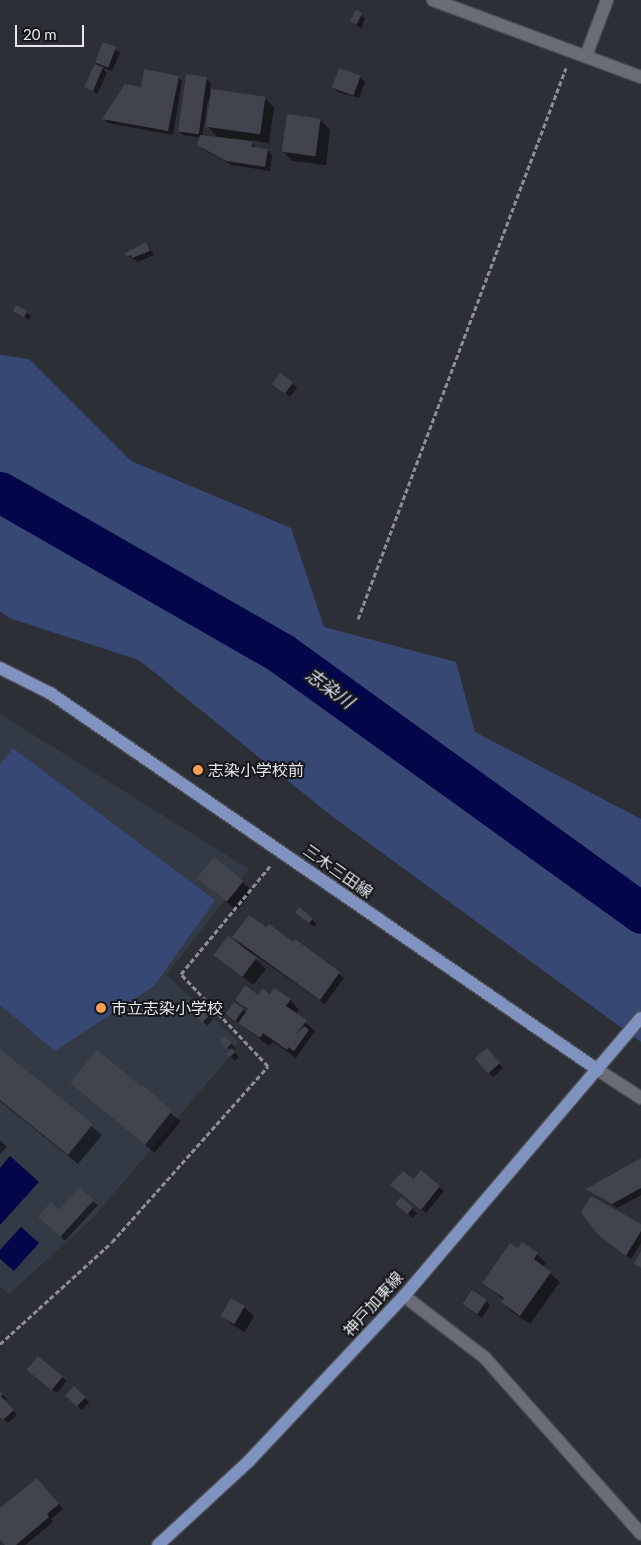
<!DOCTYPE html>
<html>
<head>
<meta charset="utf-8">
<style>
  body { margin:0 }
  #map { position:relative; width:641px; height:1545px; overflow:hidden; background:#2c2f36; font-family:Lato,"Noto Sans JP",sans-serif }
  div>[style] { position:absolute }
  [style*='--x'] { left:calc(var(--x)*1px); top:calc(var(--y)*1px); width:calc(var(--w)*1px); rotate:calc(var(--a)*1deg) }
  .built>* { inset:0; background:#343946 }
  .green>* { inset:0; background:#374874 }
  .water>* { inset:0; background:#030649 }
  .shadow>* { inset:0; background:#0007; transform-origin:0 0 }
  .river>* { height:41px; margin:-20.5px; padding:0 20.5px; transform-origin:20.5px; border-radius:20.5px; background:#030649 }
  .building>* { inset:0; background:#41444c; transform-origin:0 0 }
  .path>* { height:3px; margin-top:-1.5px; transform-origin:0; background:repeating-linear-gradient(90deg,#8d8f95 0 5px,transparent 0 7.5px) }
  .roads { filter:drop-shadow(1px 0 #4a4d54) drop-shadow(-1px 0 #4a4d54) drop-shadow(0 1px #4a4d54) drop-shadow(0 -1px #4a4d54) }
  .minor>* { height:12px; margin:-6px; padding:0 6px; transform-origin:6px; border-radius:6px; background:#6a6d75 }
  .major>* { height:12px; margin:-6px; padding:0 6px; transform-origin:6px; border-radius:6px; background:#8093c0 }
  .dots>* { width:14px; height:14px; translate:-50% -50%; box-sizing:border-box; border:2px solid #16171a; border-radius:50% }
  span { translate:-50% -50%; white-space:nowrap; text-align:center; line-height:1.15; -webkit-text-stroke:4px #16171a; paint-order:stroke }
  .poi-label { font-size:16px; color:#e5e7ec }
  .left { translate:0 -50%; text-align:left }
  .street-label { font-size:16px; color:#e5e7ec }
  .water-label { font-size:18px; color:#d7e0f4; font-style:italic }
  .scale { position:absolute; left:15px; top:25px; width:69px; height:22px; box-sizing:border-box; border:2px solid #e5e7ec; border-top:0; padding-left:6px; font-size:15px; line-height:18px; white-space:nowrap; color:#e5e7ec; -webkit-text-stroke:4px #16171a; paint-order:stroke }
</style>
</head>
<body>
<div id="map">
  <div class="built">
    <div style="clip-path:polygon(0 714px,249px 869px,166px 975px,238px 1041px,231px 1055px,93px 1218px,9px 1294px,0 1287px)"></div>
  </div>
  <div class="green">
    <div style="clip-path:polygon(0 355px,29px 359px,131px 461px,291px 528px,324px 627px,456px 662px,475px 732px,641px 819px,641px 1042px,329px 814px,139px 660px,9px 618px,0 611px)"></div>
    <div style="clip-path:polygon(13px 748px,215px 900px,154px 986px,55px 1051px,0 1005px,0 765px)"></div>
  </div>
  <div class="water">
    <div style="clip-path:polygon(10px 1156px,39px 1182px,0 1225px,0 1168px)"></div>
    <div style="clip-path:polygon(21px 1227px,39px 1243px,14px 1271px,0 1259px,0 1250px)"></div>
  </div>
  <div class="shadow">
    <div style="clip-path:polygon(361px 14px,365px 19px,361px 29px,352px 22px)"></div>
    <div style="clip-path:polygon(104px 43px,120px 53px,112px 71px,102px 67px,107px 73px,97px 94px,86px 86px)"></div>
    <div style="clip-path:polygon(178px 77px,182px 81px,173px 135px,108px 123px,104px 119px)"></div>
    <div style="clip-path:polygon(360px 78px,365px 82px,359px 98px,338px 92px,333px 88px)"></div>
    <div style="clip-path:polygon(evenodd,206px 79px,211px 83px,210px 90px,264px 98px,274px 107px,269px 143px,250px 140px,256px 149px,267px 150px,272px 155px,270px 171px,232px 165px,203px 149px,199px 145px,201px 138px,183px 135px,178px 131px,206px 79px,208px 100px,210px 101px,207px 126px,219px 139px,202px 137px,208px 100px)"></div>
    <div style="clip-path:polygon(321px 120px,330px 130px,326px 165px,292px 161px,283px 151px)"></div>
    <div style="clip-path:polygon(146px 244px,154px 255px,138px 262px,128px 256px)"></div>
    <div style="clip-path:polygon(15px 311px,26px 312px,31px 316px,29px 320px)"></div>
    <div style="left:280px;top:375px;width:21px;height:12px;rotate:35deg"></div>
    <div style="clip-path:polygon(199px 878px,243px 882px,252px 891px,237px 911px)"></div>
    <div style="clip-path:polygon(297px 913px,312px 919px,316px 924px,314px 927px)"></div>
    <div style="clip-path:polygon(267px 929px,293px 944px,295px 941px,344px 978px,325px 1004px,252px 953px,250px 954px,266px 969px,253px 985px,216px 956px,245px 951px,234px 937px)"></div>
    <div style="clip-path:polygon(270px 996px,290px 1000px,299px 1010px,296px 1014px,315px 1031px,296px 1058px,273px 1042px,269px 1046px,228px 1015px,243px 1010px,247px 1013px,249px 1011px,236px 1000px)"></div>
    <div style="left:200px;top:1007px;width:18px;height:8px;rotate:45deg"></div>
    <div style="clip-path:polygon(225px 1037px,236px 1048px,233px 1051px,239px 1057px,235px 1061px,228px 1054px,231px 1051px,221px 1042px)"></div>
    <div style="clip-path:polygon(0 1051px,102px 1135px,78px 1164px,0 1101px)"></div>
    <div style="left:98px;top:1052px;width:108px;height:41px;rotate:40deg"></div>
    <div style="clip-path:polygon(492px 1055px,503px 1068px,493px 1077px,477px 1059px)"></div>
    <div style="clip-path:polygon(0 1140px,7px 1147px,0 1154px)"></div>
    <div style="clip-path:polygon(641px 1159px,641px 1195px,617px 1208px,588px 1189px)"></div>
    <div style="clip-path:polygon(414px 1181px,439px 1187px,444px 1191px,426px 1213px,396px 1190px)"></div>
    <div style="clip-path:polygon(401px 1199px,417px 1213px,413px 1218px,401px 1208px)"></div>
    <div style="clip-path:polygon(93px 1201px,98px 1205px,65px 1241px,44px 1222px,59px 1212px)"></div>
    <div style="clip-path:polygon(641px 1226px,641px 1243px,631px 1259px,604px 1239px)"></div>
    <div style="clip-path:polygon(517px 1250px,537px 1254px,546px 1263px,543px 1267px,560px 1282px,530px 1324px,512px 1312px,502px 1302px,504px 1300px,484px 1283px)"></div>
    <div style="clip-path:polygon(486px 1301px,490px 1305px,482px 1318px,464px 1305px)"></div>
    <div style="clip-path:polygon(244px 1307px,254px 1316px,245px 1332px,232px 1325px,223px 1316px)"></div>
    <div style="clip-path:polygon(31px 1372px,62px 1377px,66px 1381px,57px 1393px)"></div>
    <div style="left:74px;top:1388px;width:21px;height:11px;rotate:43deg"></div>
    <div style="clip-path:polygon(0 1392px,7px 1399px,5px 1401px,17px 1415px,8px 1423px,0 1415px)"></div>
    <div style="clip-path:polygon(41px 1484px,63px 1509px,51px 1519px,53px 1522px,25px 1545px,7px 1545px,0 1537px,0 1510px)"></div>
  </div>
  <div class="river">
    <div style="--x:0;--y:492;--w:324;--a:29.8"></div>
    <div style="--x:281;--y:653;--w:444;--a:35.8"></div>
  </div>
  <div class="building">
    <div style="left:356px;top:10px;width:7px;height:13px;rotate:27deg"></div>
    <div style="left:103px;top:42px;width:14px;height:22px;rotate:21deg"></div>
    <div style="clip-path:polygon(95px 64px,103px 67px,93px 91px,84px 87px)"></div>
    <div style="left:339px;top:68px;width:23px;height:21px;rotate:20deg"></div>
    <div style="clip-path:polygon(144px 69px,179px 76px,168px 131px,102px 119px,125px 84px,141px 87px)"></div>
    <div style="left:186px;top:74px;width:21px;height:58px;rotate:8deg"></div>
    <div style="left:211px;top:89px;width:55px;height:38px;rotate:8deg"></div>
    <div style="left:287px;top:114px;width:34px;height:38px;rotate:8deg"></div>
    <div style="clip-path:polygon(200px 135px,252px 141px,252px 147px,268px 149px,265px 167px,226px 161px,197px 145px)"></div>
    <div style="clip-path:polygon(146px 242px,150px 251px,132px 258px,131px 255px,126px 257px,125px 253px)"></div>
    <div style="left:16px;top:305px;width:13px;height:7px;rotate:29deg"></div>
    <div style="left:280px;top:373px;width:16px;height:14px;rotate:35deg"></div>
    <div style="left:214px;top:857px;width:38px;height:27px;rotate:39deg"></div>
    <div style="clip-path:polygon(299px 907px,313px 919px,309px 923px,295px 913px)"></div>
    <div style="clip-path:polygon(249px 915px,266px 927px,269px 924px,293px 942px,295px 939px,340px 972px,320px 1000px,232px 937px)"></div>
    <div style="left:228px;top:936px;width:36px;height:24px;rotate:37deg"></div>
    <div style="clip-path:polygon(245px 985px,258px 995px,262px 989px,270px 994px,274px 988px,291px 999px,286px 1006px,307px 1020px,295px 1036px,304px 1026px,309px 1030px,294px 1051px,288px 1047px,287px 1050px,263px 1033px,260px 1038px,238px 1023px,248px 1009px,235px 1000px)"></div>
    <div style="left:234px;top:1002px;width:12px;height:15px;rotate:35deg"></div>
    <div style="left:200px;top:1005px;width:14px;height:11px;rotate:45deg"></div>
    <div style="left:225px;top:1036px;width:10px;height:8px;rotate:45deg"></div>
    <div style="clip-path:polygon(232px 1048px,235px 1052px,230px 1057px,226px 1054px)"></div>
    <div style="left:487px;top:1048px;width:20px;height:16px;rotate:49deg"></div>
    <div style="clip-path:polygon(0 1049px,93px 1124px,68px 1155px,0 1100px)"></div>
    <div style="clip-path:polygon(97px 1050px,142px 1087px,143px 1085px,172px 1111px,145px 1145px,70px 1083px)"></div>
    <div style="clip-path:polygon(641px 1158px,641px 1188px,612px 1204px,586px 1189px)"></div>
    <div style="clip-path:polygon(421px 1170px,440px 1186px,421px 1210px,390px 1185px,403px 1171px,414px 1179px)"></div>
    <div style="clip-path:polygon(80px 1187px,94px 1200px,60px 1237px,38px 1217px,51px 1202px,59px 1210px)"></div>
    <div style="clip-path:polygon(591px 1196px,641px 1224px,641px 1231px,626px 1256px,598px 1235px,581px 1212px)"></div>
    <div style="left:401px;top:1197px;width:16px;height:9px;rotate:40deg"></div>
    <div style="clip-path:polygon(522px 1242px,538px 1253px,534px 1259px,551px 1272px,520px 1316px,501px 1302px,504px 1298px,482px 1283px,510px 1243px,517px 1248px)"></div>
    <div style="clip-path:polygon(641px 1251px,641px 1268px,634px 1264px)"></div>
    <div style="left:472px;top:1290px;width:18px;height:17px;rotate:34deg"></div>
    <div style="left:231px;top:1298px;width:16px;height:21px;rotate:30deg"></div>
    <div style="left:38px;top:1356px;width:32px;height:18px;rotate:39deg"></div>
    <div style="left:74px;top:1386px;width:16px;height:13px;rotate:43deg"></div>
    <div style="clip-path:polygon(0 1391px,3px 1394px,1px 1396px,14px 1410px,3px 1420px,0 1417px)"></div>
    <div style="clip-path:polygon(37px 1478px,59px 1504px,47px 1514px,49px 1517px,16px 1545px,5px 1545px,0 1539px,0 1508px)"></div>
  </div>
  <div class="path">
    <div style="--x:358;--y:619;--w:589;--a:-69.32"></div>
    <div style="--x:0;--y:1344;--w:151;--a:-42.3"></div>
    <div style="--x:112;--y:1242;--w:235;--a:-48.4"></div>
    <div style="--x:268;--y:1066;--w:127;--a:-133.4"></div>
    <div style="--x:181;--y:974;--w:140;--a:-50.5"></div>
  </div>
  <div class="roads">
    <div class="minor">
      <div style="--x:433;--y:0;--w:222;--a:20.3"></div>
      <div style="--x:586;--y:56;--w:60;--a:-69.4"></div>
      <div style="--x:598;--y:1070;--w:51;--a:33.1"></div>
      <div style="--x:404;--y:1296;--w:102;--a:37.4"></div>
      <div style="--x:485;--y:1358;--w:235;--a:48.4"></div>
    </div>
    <div class="major">
      <div style="--x:0;--y:668;--w:56;--a:26.6"></div>
      <div style="--x:50;--y:693;--w:665;--a:34.53"></div>
      <div style="--x:158;--y:1545;--w:124;--a:-42.7"></div>
      <div style="--x:249;--y:1461;--w:226;--a:-46.8"></div>
      <div style="--x:404;--y:1296;--w:365;--a:-49.6"></div>
    </div>
  </div>
  <div class="dots">
    <div style="left:198px;top:770px;background:#fc9d53"></div>
    <div style="left:101px;top:1008px;background:#fc9d53"></div>
  </div>
  <div class="poi-label">
    <span class="left" style="left:208px;top:770px">志染小学校前</span>
    <span class="left" style="left:111px;top:1008px">市立志染小学校</span>
  </div>
  <div class="street-label">
    <span style="left:338px;top:871px;rotate:35deg">三木三田線</span>
    <span style="left:373px;top:1304px;rotate:-48deg">神戸加東線</span>
  </div>
  <div class="water-label">
    <span style="left:330px;top:688px;rotate:36deg">志染川</span>
  </div>
  <div class="scale">20 m</div>
</div>
</body>
</html>
